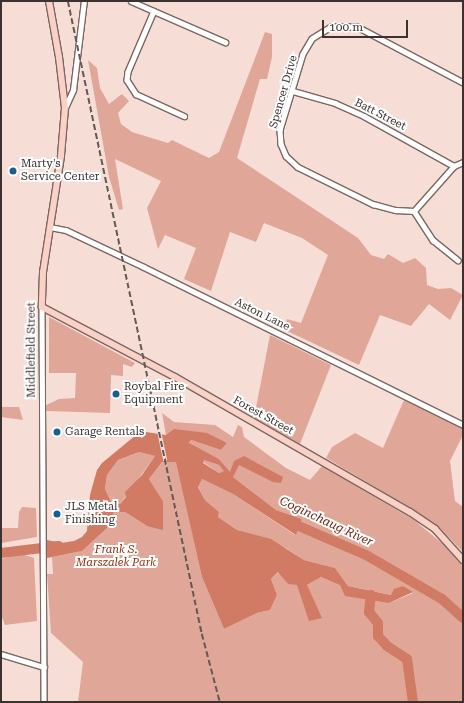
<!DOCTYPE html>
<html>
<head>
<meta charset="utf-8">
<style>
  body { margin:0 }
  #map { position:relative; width:464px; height:703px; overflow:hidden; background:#f6ded7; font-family:"Roboto Serif",serif }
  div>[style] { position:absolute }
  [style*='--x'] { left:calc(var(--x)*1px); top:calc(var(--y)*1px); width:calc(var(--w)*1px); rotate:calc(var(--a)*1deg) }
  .green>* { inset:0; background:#e0a798 }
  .water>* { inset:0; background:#d17a64 }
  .pier>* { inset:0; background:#f6ded7; transform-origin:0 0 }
  .river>* { height:10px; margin:-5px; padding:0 5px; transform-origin:5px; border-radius:5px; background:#d17a64 }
  .roads { filter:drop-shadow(1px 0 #7b6660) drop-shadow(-1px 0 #7b6660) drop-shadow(0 1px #7b6660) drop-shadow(0 -1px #7b6660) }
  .minor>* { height:4.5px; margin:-2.25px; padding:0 2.25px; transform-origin:2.25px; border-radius:2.25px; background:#fff }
  .secondary>* { height:6px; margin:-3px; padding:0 3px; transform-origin:3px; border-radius:3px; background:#fad1c7 }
  .rail>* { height:1.5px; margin-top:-0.75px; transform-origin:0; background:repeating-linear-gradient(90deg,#655855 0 6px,transparent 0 9px) }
  .dots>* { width:11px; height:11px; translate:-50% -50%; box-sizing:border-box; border:2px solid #fff; border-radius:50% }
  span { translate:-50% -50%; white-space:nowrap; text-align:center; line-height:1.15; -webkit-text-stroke:4px #fff; paint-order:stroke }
  .street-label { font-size:11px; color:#3b312f }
  .poi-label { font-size:11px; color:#3b312f }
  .left { translate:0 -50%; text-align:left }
  .park-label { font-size:11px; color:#942c10; font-style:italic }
  .water-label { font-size:12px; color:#6d1f0a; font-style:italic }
  .frame { position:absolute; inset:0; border:2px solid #3b312f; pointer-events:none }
  .scale { position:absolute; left:322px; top:20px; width:86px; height:18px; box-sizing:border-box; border:2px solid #3b312f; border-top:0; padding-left:5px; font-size:12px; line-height:14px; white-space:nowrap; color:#3b312f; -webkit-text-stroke:3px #fff; paint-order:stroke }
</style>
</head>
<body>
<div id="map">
  <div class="green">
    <div style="clip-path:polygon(265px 32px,272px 34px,272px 57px,267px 79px,260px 79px,237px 158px,358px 238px,371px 255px,384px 259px,388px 254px,403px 263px,415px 258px,426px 268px,427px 285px,438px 289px,451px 288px,463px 295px,450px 320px,429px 304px,411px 326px,380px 315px,359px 365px,283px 329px,287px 319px,301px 323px,328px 255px,302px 238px,264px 223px,256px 242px,230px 232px,211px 291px,184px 279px,196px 248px,165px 235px,158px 249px,147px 208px,161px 181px,115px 159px,123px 209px,119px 210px,109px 177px,88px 60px,97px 68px,100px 88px,109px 104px,122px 94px,129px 101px,118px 113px,121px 124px,132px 132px,168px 143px,172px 140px,209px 158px,219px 152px)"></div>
    <div style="clip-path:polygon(49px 317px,135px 363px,132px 367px,123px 364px,123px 376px,111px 375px,110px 413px,46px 411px,44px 406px,59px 399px,75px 398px,76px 373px,49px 373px)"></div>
    <div style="clip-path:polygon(270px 335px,331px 365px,300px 444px,254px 418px)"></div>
    <div style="clip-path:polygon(404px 400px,463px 427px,463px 435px,450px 461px,455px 501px,463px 507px,463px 552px,439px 527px,419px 513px,326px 458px,332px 447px,355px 433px,383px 448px)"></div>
    <div style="clip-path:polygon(1px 407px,19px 407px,23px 420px,1px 417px)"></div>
    <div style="clip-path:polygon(162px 413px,174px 422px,215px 425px,233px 437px,238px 425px,242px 427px,244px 437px,286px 468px,310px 480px,322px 466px,414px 520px,443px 544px,463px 567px,463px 702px,78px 702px,83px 662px,51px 633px,47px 574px,53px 574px,52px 557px,82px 551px,107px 528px,114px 512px,125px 512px,147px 526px,163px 501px,149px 479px,162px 462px,177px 462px,202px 577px,224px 629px,257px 613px,270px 610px,277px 595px,271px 579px,279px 572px,288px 584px,307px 585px,321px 577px,389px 603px,413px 593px,403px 586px,392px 595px,348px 586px,335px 568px,304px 560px,286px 548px,237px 530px,218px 517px,219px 512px,205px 500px,198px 486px,202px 479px,233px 494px,295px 535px,302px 519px,276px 510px,233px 477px,219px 459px,189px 444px,191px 440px,221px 450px,227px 443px,166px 435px)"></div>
    <div style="clip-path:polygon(139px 452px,155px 456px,120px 504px,112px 504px,105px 489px,107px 475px,118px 460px)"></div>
    <div style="clip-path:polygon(204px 460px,219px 465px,225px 471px,219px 473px,203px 462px)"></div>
    <div style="clip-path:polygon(22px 507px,36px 508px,37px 537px,1px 543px,1px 528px,18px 528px,19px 512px)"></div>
    <div style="clip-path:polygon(21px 554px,34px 558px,37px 621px,5px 625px,1px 614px,1px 559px)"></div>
  </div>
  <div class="water">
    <div style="clip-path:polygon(evenodd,174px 429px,207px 433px,227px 443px,221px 450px,191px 440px,189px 443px,219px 459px,230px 472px,234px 461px,244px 456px,283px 477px,281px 483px,273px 482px,239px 465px,233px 477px,276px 510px,302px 519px,296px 535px,233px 494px,202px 479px,198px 487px,205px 500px,219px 512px,218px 517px,237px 530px,271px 539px,304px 560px,335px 568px,348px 586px,391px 595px,394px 589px,403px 586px,413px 592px,389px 603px,345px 596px,340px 585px,321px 577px,307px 585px,322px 618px,309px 621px,297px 585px,288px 584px,278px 572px,271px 579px,277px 595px,270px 610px,257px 613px,224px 629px,202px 577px,176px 462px,162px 462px,149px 479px,163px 501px,163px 530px,147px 526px,125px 512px,114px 512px,107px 528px,82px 551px,47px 558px,47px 540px,61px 543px,74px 541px,82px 537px,87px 531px,90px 495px,97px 470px,102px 463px,136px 435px,146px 432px,166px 435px,174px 429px,139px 452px,155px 456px,142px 475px,125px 492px,126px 497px,120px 504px,112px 504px,105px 489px,107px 475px,118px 460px,139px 452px,174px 429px,204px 460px,219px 465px,224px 471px,219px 473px,203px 463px,204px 460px)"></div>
  </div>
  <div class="pier">
    <div style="left:161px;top:431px;width:30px;height:4px;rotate:78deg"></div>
  </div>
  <div class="river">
    <div style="--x:287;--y:521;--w:86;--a:23.3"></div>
    <div style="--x:366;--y:555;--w:88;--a:30.1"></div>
    <div style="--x:442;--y:599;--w:28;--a:42"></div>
    <div style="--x:1;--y:553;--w:58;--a:-6.9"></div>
    <div style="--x:371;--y:595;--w:17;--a:97"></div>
    <div style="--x:369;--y:612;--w:14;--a:51"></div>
    <div style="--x:378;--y:623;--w:13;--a:90"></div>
    <div style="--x:378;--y:636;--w:13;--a:48"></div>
    <div style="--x:387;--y:646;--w:24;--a:33"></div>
    <div style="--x:407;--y:659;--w:43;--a:82.1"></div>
  </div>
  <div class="roads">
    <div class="minor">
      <div style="--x:131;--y:1;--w:103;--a:23.6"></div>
      <div style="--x:154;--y:11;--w:66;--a:113.1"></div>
      <div style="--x:128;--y:72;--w:8;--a:97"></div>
      <div style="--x:127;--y:80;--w:17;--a:57"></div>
      <div style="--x:136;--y:94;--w:53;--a:24.6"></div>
      <div style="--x:463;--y:83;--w:120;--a:-152.2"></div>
      <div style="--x:357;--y:27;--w:26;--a:180"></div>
      <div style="--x:331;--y:27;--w:22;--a:148"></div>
      <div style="--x:312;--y:39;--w:17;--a:121"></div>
      <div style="--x:303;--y:54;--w:79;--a:106.8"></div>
      <div style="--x:280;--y:130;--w:14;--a:86"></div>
      <div style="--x:281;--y:144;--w:13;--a:67"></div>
      <div style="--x:286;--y:156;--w:16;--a:43"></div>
      <div style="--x:298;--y:167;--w:84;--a:26.3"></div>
      <div style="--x:373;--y:204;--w:24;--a:15"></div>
      <div style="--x:396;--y:210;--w:18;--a:3"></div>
      <div style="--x:414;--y:211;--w:60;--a:-48.4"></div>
      <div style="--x:454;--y:166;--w:10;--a:-24"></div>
      <div style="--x:293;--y:91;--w:44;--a:15.9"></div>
      <div style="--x:335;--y:103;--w:32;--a:24"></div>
      <div style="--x:364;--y:116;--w:103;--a:29.1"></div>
      <div style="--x:65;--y:108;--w:20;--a:-66"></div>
      <div style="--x:73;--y:90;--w:90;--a:-83"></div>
      <div style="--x:414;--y:211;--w:35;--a:57"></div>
      <div style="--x:433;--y:240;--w:32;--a:39"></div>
      <div style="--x:50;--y:227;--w:16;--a:11"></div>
      <div style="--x:66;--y:230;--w:86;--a:25.4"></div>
      <div style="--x:144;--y:267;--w:356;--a:26.3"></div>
      <div style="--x:42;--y:307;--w:395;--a:89.7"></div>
      <div style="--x:1;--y:654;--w:45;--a:16.8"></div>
    </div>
    <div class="secondary">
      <div style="--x:49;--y:1;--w:57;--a:79.9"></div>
      <div style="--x:59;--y:57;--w:51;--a:83.3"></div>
      <div style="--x:65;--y:108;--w:48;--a:94.8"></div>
      <div style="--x:61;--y:156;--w:117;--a:98.8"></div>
      <div style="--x:43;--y:272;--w:35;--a:92"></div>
      <div style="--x:42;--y:307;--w:150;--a:27.8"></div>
      <div style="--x:175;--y:377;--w:271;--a:29.9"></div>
      <div style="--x:410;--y:512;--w:30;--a:34"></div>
      <div style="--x:435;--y:529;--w:42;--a:47.9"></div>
    </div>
  </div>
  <div class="rail">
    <div style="--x:68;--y:1;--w:647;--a:78.05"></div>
    <div style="--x:202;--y:634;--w:70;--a:75.2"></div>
  </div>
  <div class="dots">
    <div style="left:13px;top:171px;background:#165f93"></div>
    <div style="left:116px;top:394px;background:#165f93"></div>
    <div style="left:57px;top:432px;background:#165f93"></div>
    <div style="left:57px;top:514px;background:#165f93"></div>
  </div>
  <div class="street-label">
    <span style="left:284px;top:92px;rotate:-74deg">Spencer Drive</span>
    <span style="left:380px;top:115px;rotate:27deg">Batt Street</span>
    <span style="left:262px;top:315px;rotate:26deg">Aston Lane</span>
    <span style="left:32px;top:350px;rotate:-90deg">Middlefield Street</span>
    <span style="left:263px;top:416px;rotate:29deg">Forest Street</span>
  </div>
  <div class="poi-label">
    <span class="left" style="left:21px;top:171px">Marty's<br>Service Center</span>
    <span class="left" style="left:124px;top:394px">Roybal Fire<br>Equipment</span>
    <span class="left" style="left:65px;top:432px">Garage Rentals</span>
    <span class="left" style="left:65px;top:514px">JLS Metal<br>Finishing</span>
  </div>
  <div class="park-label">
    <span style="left:116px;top:557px">Frank S.<br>Marszalek Park</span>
  </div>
  <div class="water-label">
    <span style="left:326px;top:522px;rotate:25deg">Coginchaug River</span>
  </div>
  <div class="frame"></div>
  <div class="scale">100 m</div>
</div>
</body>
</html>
